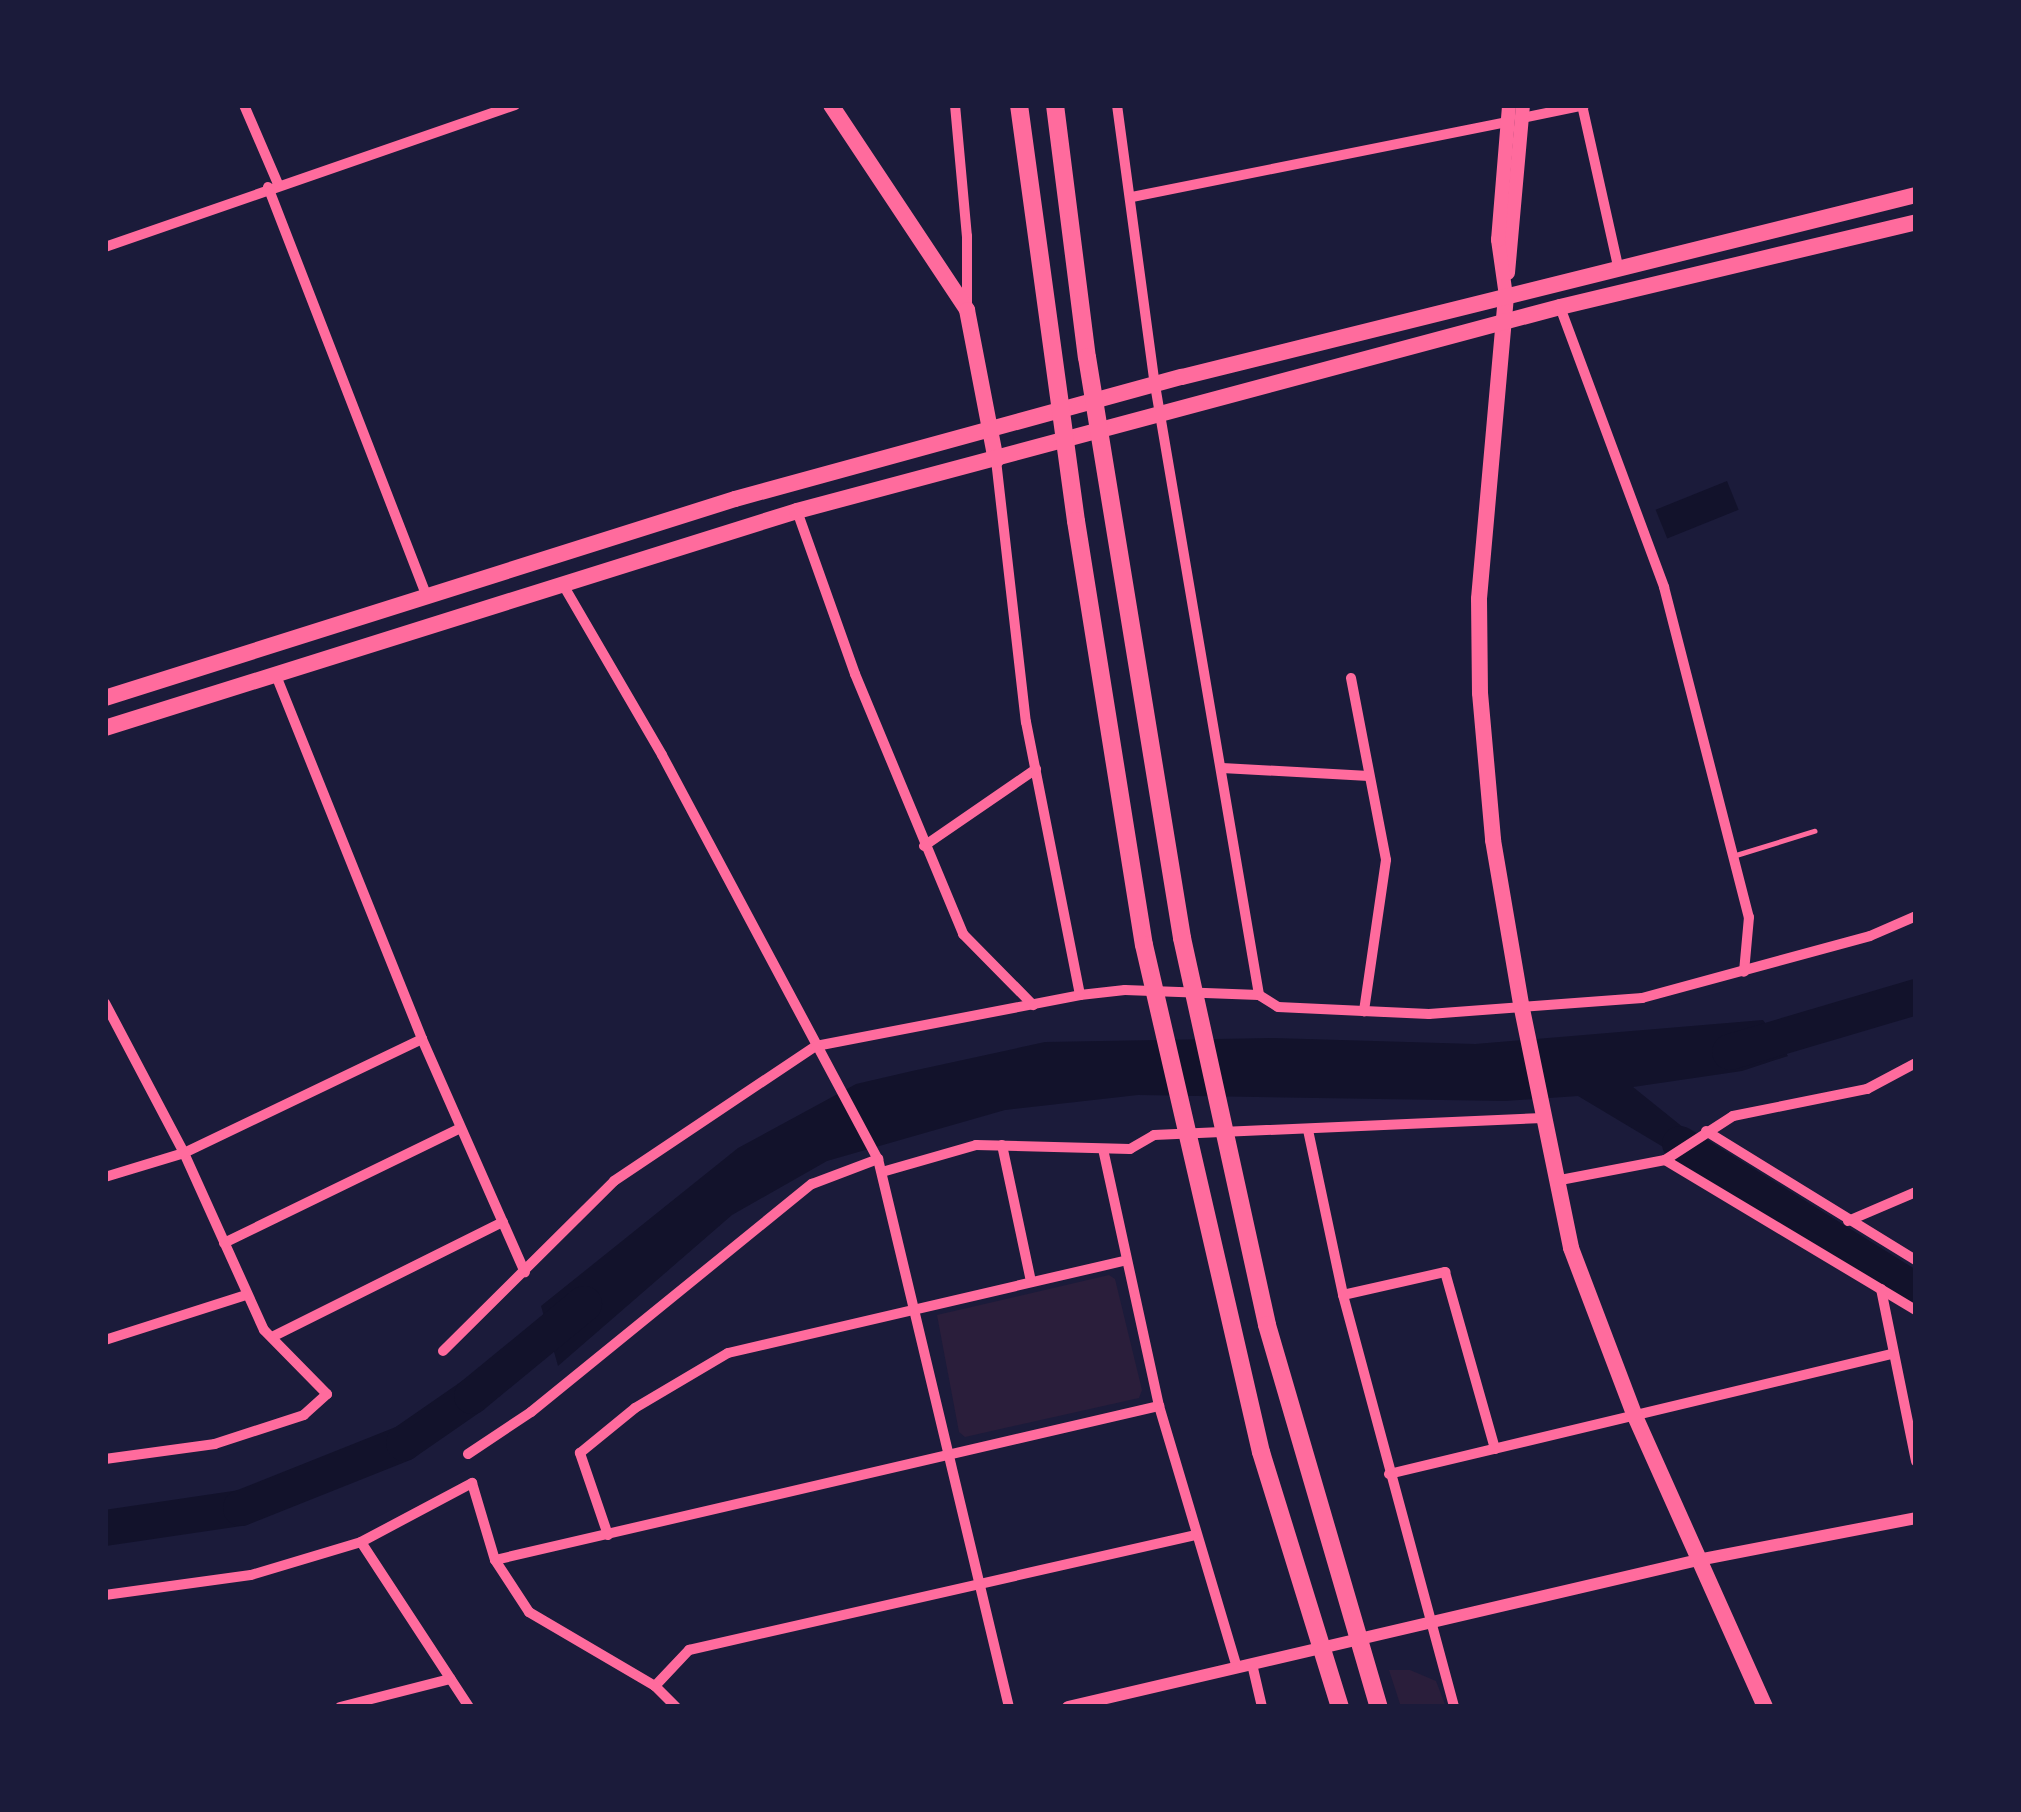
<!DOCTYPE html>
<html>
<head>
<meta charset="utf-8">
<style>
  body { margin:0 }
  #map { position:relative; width:2021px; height:1812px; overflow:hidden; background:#1b1b3a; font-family:Quicksand,sans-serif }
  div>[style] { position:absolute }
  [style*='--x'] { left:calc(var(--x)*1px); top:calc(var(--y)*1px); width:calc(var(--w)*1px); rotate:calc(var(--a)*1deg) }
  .green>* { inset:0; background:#2a1e3b }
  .water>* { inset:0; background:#12122b; transform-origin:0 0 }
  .river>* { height:36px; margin:-18px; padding:0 18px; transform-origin:18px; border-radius:18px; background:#12122b }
  .service>* { height:4.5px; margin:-2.25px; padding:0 2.25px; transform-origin:2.25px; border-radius:2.25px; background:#ff6b9d }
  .minor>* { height:10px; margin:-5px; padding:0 5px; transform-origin:5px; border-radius:5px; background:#ff6b9d }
  .tertiary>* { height:12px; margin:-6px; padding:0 6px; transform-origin:6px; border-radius:6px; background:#ff6b9d }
  .secondary>* { height:14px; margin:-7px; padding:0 7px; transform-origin:7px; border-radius:7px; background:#ff6b9d }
  .primary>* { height:16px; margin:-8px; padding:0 8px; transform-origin:8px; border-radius:8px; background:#ff6b9d }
  .trunk>* { height:16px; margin:-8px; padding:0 8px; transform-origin:8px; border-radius:8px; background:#ff6b9d }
  .motorway>* { height:18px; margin:-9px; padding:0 9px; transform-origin:9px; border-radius:9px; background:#ff6b9d }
  span { translate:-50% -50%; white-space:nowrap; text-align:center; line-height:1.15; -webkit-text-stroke:9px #1b1b3a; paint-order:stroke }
  .frame { position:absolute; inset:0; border:108px solid #1b1b3a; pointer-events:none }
</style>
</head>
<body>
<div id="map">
  <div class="green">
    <div style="clip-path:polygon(1109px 1275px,1115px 1279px,1142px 1390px,1139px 1398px,965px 1437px,959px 1432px,937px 1315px)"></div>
    <div style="clip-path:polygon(1389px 1670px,1410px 1670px,1436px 1681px,1446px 1707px,1401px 1707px)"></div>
  </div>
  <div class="water">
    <div style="left:1727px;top:481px;width:31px;height:77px;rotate:68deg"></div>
    <div style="clip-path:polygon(1763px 1020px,1788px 1056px,1742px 1071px,1633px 1087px,1725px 1161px,1715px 1178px,1578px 1096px,1505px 1101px,1138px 1095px,1005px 1110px,827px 1161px,732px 1215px,558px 1366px,541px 1306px,738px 1148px,856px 1084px,912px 1071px,1045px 1042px,1273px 1038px,1475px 1044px)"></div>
  </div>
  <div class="river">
    <div style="--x:1730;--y:1052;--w:194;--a:-16.5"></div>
    <div style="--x:1680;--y:1144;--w:278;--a:31.9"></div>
    <div style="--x:105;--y:1528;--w:137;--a:-8.4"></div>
    <div style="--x:241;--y:1508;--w:175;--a:-21.7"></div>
    <div style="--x:404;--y:1443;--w:83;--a:-34.7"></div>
    <div style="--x:472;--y:1396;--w:145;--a:-39.4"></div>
  </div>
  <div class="service">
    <div style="--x:1736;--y:855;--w:82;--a:-17.1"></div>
  </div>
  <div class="minor">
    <div style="--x:244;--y:105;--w:86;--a:66.7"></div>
    <div style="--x:955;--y:105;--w:132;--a:84.8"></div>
    <div style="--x:967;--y:236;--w:71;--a:90"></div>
    <div style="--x:1117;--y:105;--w:283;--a:82.3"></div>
    <div style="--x:1155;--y:385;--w:619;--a:80.32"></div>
    <div style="--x:1259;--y:995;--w:22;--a:32"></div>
    <div style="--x:1278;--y:1007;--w:151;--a:2.7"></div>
    <div style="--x:1429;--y:1014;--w:214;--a:-4.3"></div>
    <div style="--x:1642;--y:998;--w:236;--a:-15.2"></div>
    <div style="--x:1870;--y:936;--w:50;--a:-23.5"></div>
    <div style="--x:1582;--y:105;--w:170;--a:77.4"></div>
    <div style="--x:1522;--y:118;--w:64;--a:-11.7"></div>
    <div style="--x:268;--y:187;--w:434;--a:68.8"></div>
    <div style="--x:1132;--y:197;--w:383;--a:-11.3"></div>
    <div style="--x:105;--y:247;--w:434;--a:-19.1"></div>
    <div style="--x:1560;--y:307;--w:299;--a:69.6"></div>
    <div style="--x:1664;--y:587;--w:341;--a:75.6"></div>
    <div style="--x:1749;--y:917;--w:55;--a:95.2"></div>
    <div style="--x:996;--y:460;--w:264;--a:83.5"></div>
    <div style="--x:1026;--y:722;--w:278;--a:78.8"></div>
    <div style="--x:797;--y:511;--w:173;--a:70.4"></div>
    <div style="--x:855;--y:674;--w:282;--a:67.4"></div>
    <div style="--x:963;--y:934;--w:100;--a:45.4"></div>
    <div style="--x:562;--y:583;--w:199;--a:59.8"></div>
    <div style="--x:662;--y:755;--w:458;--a:61.9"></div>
    <div style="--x:878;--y:1159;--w:563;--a:76.56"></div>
    <div style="--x:275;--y:673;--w:394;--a:68.1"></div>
    <div style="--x:422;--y:1039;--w:255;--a:66.2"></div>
    <div style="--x:1351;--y:678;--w:185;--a:79.1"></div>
    <div style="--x:1386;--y:860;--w:153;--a:98.3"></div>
    <div style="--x:1222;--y:768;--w:147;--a:3.1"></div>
    <div style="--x:924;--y:846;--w:136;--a:-34.5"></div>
    <div style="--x:105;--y:1003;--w:170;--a:62.2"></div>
    <div style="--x:184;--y:1153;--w:194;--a:65.7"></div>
    <div style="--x:264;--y:1330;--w:90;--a:45.5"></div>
    <div style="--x:327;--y:1394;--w:31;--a:138"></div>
    <div style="--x:304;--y:1415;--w:94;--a:162"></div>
    <div style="--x:215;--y:1444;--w:111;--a:172.2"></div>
    <div style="--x:1308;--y:1130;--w:169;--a:78"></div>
    <div style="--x:1343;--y:1295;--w:427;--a:74.9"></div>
    <div style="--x:1706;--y:1131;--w:246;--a:31.6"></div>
    <div style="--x:1002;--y:1145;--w:140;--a:78"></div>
    <div style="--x:1103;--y:1149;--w:263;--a:77.7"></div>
    <div style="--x:1159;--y:1406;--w:273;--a:73.4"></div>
    <div style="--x:1665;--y:1160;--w:292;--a:30.9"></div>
    <div style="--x:882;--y:1172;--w:98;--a:-16"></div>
    <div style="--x:976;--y:1145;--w:154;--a:1.5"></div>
    <div style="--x:1130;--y:1149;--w:28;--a:-30"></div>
    <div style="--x:1154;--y:1135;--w:389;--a:-2.5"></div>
    <div style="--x:105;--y:1177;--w:83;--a:-16.9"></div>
    <div style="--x:184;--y:1153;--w:264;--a:-25.6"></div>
    <div style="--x:1555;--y:1181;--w:112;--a:-10.8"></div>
    <div style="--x:1665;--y:1160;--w:81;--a:-32.9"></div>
    <div style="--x:1733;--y:1116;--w:137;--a:-11.4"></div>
    <div style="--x:1867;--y:1089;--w:55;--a:-28"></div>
    <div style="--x:1848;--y:1221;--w:74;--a:-23.1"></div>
    <div style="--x:224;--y:1243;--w:263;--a:-25.9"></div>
    <div style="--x:1881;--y:1289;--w:176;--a:78.5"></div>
    <div style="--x:1343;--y:1295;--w:105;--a:-12.7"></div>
    <div style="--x:1445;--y:1272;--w:184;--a:74.2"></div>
    <div style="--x:272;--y:1337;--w:258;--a:-26.5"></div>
    <div style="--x:105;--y:1340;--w:148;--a:-17.7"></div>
    <div style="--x:443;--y:1351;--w:241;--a:-44.8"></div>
    <div style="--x:614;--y:1181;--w:243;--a:-33.8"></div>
    <div style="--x:816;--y:1046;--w:269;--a:-10.9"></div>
    <div style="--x:1080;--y:995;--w:45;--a:-6.3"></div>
    <div style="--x:1125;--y:990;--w:134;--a:2.1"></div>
    <div style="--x:468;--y:1454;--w:76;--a:-33.7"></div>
    <div style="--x:531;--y:1412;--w:362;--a:-39.1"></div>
    <div style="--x:812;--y:1184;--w:71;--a:-20.7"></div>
    <div style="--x:1389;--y:1474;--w:516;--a:-13.44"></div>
    <div style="--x:608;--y:1535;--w:87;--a:-108.9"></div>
    <div style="--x:580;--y:1453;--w:71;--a:-39.3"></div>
    <div style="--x:635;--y:1408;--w:108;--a:-30.6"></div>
    <div style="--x:728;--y:1353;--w:407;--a:-13.1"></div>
    <div style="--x:105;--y:1595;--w:147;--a:-7.8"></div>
    <div style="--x:251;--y:1575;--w:115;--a:-16.7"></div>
    <div style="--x:1252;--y:1664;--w:44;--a:76.9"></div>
    <div style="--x:655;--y:1686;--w:50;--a:-46.6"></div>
    <div style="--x:689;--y:1650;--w:519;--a:-12.8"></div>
    <div style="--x:340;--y:1707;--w:114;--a:-14.3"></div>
    <div style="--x:469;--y:1707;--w:197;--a:-123.2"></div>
    <div style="--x:361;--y:1542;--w:126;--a:-28"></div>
    <div style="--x:472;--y:1483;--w:80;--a:73.4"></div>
    <div style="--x:676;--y:1707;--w:30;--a:-135"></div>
    <div style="--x:655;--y:1686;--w:146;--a:-149.6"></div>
    <div style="--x:529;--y:1612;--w:62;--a:-123.2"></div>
    <div style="--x:495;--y:1560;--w:682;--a:-13.06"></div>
  </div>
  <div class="tertiary">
    <div style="--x:1068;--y:1707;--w:647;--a:-13.13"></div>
    <div style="--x:1698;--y:1560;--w:222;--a:-10.9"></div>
  </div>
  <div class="secondary">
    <div style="--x:1508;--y:273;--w:169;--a:-84.9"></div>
    <div style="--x:1506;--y:296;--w:57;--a:-98.1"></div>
    <div style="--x:1498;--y:240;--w:135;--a:-85.3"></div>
  </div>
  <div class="primary">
    <div style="--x:831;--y:105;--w:246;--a:56.4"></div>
    <div style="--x:967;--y:310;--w:153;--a:79.1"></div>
    <div style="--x:1506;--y:296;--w:304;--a:95.1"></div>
    <div style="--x:1479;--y:599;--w:94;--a:89.4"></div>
    <div style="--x:1480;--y:693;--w:148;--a:84.9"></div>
    <div style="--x:1493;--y:840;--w:166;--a:80.3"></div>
    <div style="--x:1521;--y:1004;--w:249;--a:78.4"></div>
    <div style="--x:1571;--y:1248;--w:178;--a:69.2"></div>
    <div style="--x:1634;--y:1414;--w:321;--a:65.9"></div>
  </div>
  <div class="trunk">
    <div style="--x:105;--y:698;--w:661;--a:-17.53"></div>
    <div style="--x:735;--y:499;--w:463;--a:-15.3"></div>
    <div style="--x:1182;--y:377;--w:756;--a:-13.93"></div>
    <div style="--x:105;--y:728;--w:725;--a:-17.41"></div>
    <div style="--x:797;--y:511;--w:790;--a:-14.97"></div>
    <div style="--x:1560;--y:307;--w:366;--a:-13.4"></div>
  </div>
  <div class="motorway">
    <div style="--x:1019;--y:105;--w:420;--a:82.2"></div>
    <div style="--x:1076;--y:521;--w:429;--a:80.9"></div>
    <div style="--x:1144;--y:945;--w:520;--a:77.01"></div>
    <div style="--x:1261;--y:1452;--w:267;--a:72.8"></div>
    <div style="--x:1055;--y:105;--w:254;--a:82.8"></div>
    <div style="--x:1087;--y:357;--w:589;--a:80.71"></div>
    <div style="--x:1182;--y:938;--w:396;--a:77.6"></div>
    <div style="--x:1267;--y:1325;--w:398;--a:73.7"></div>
  </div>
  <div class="frame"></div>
</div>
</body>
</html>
